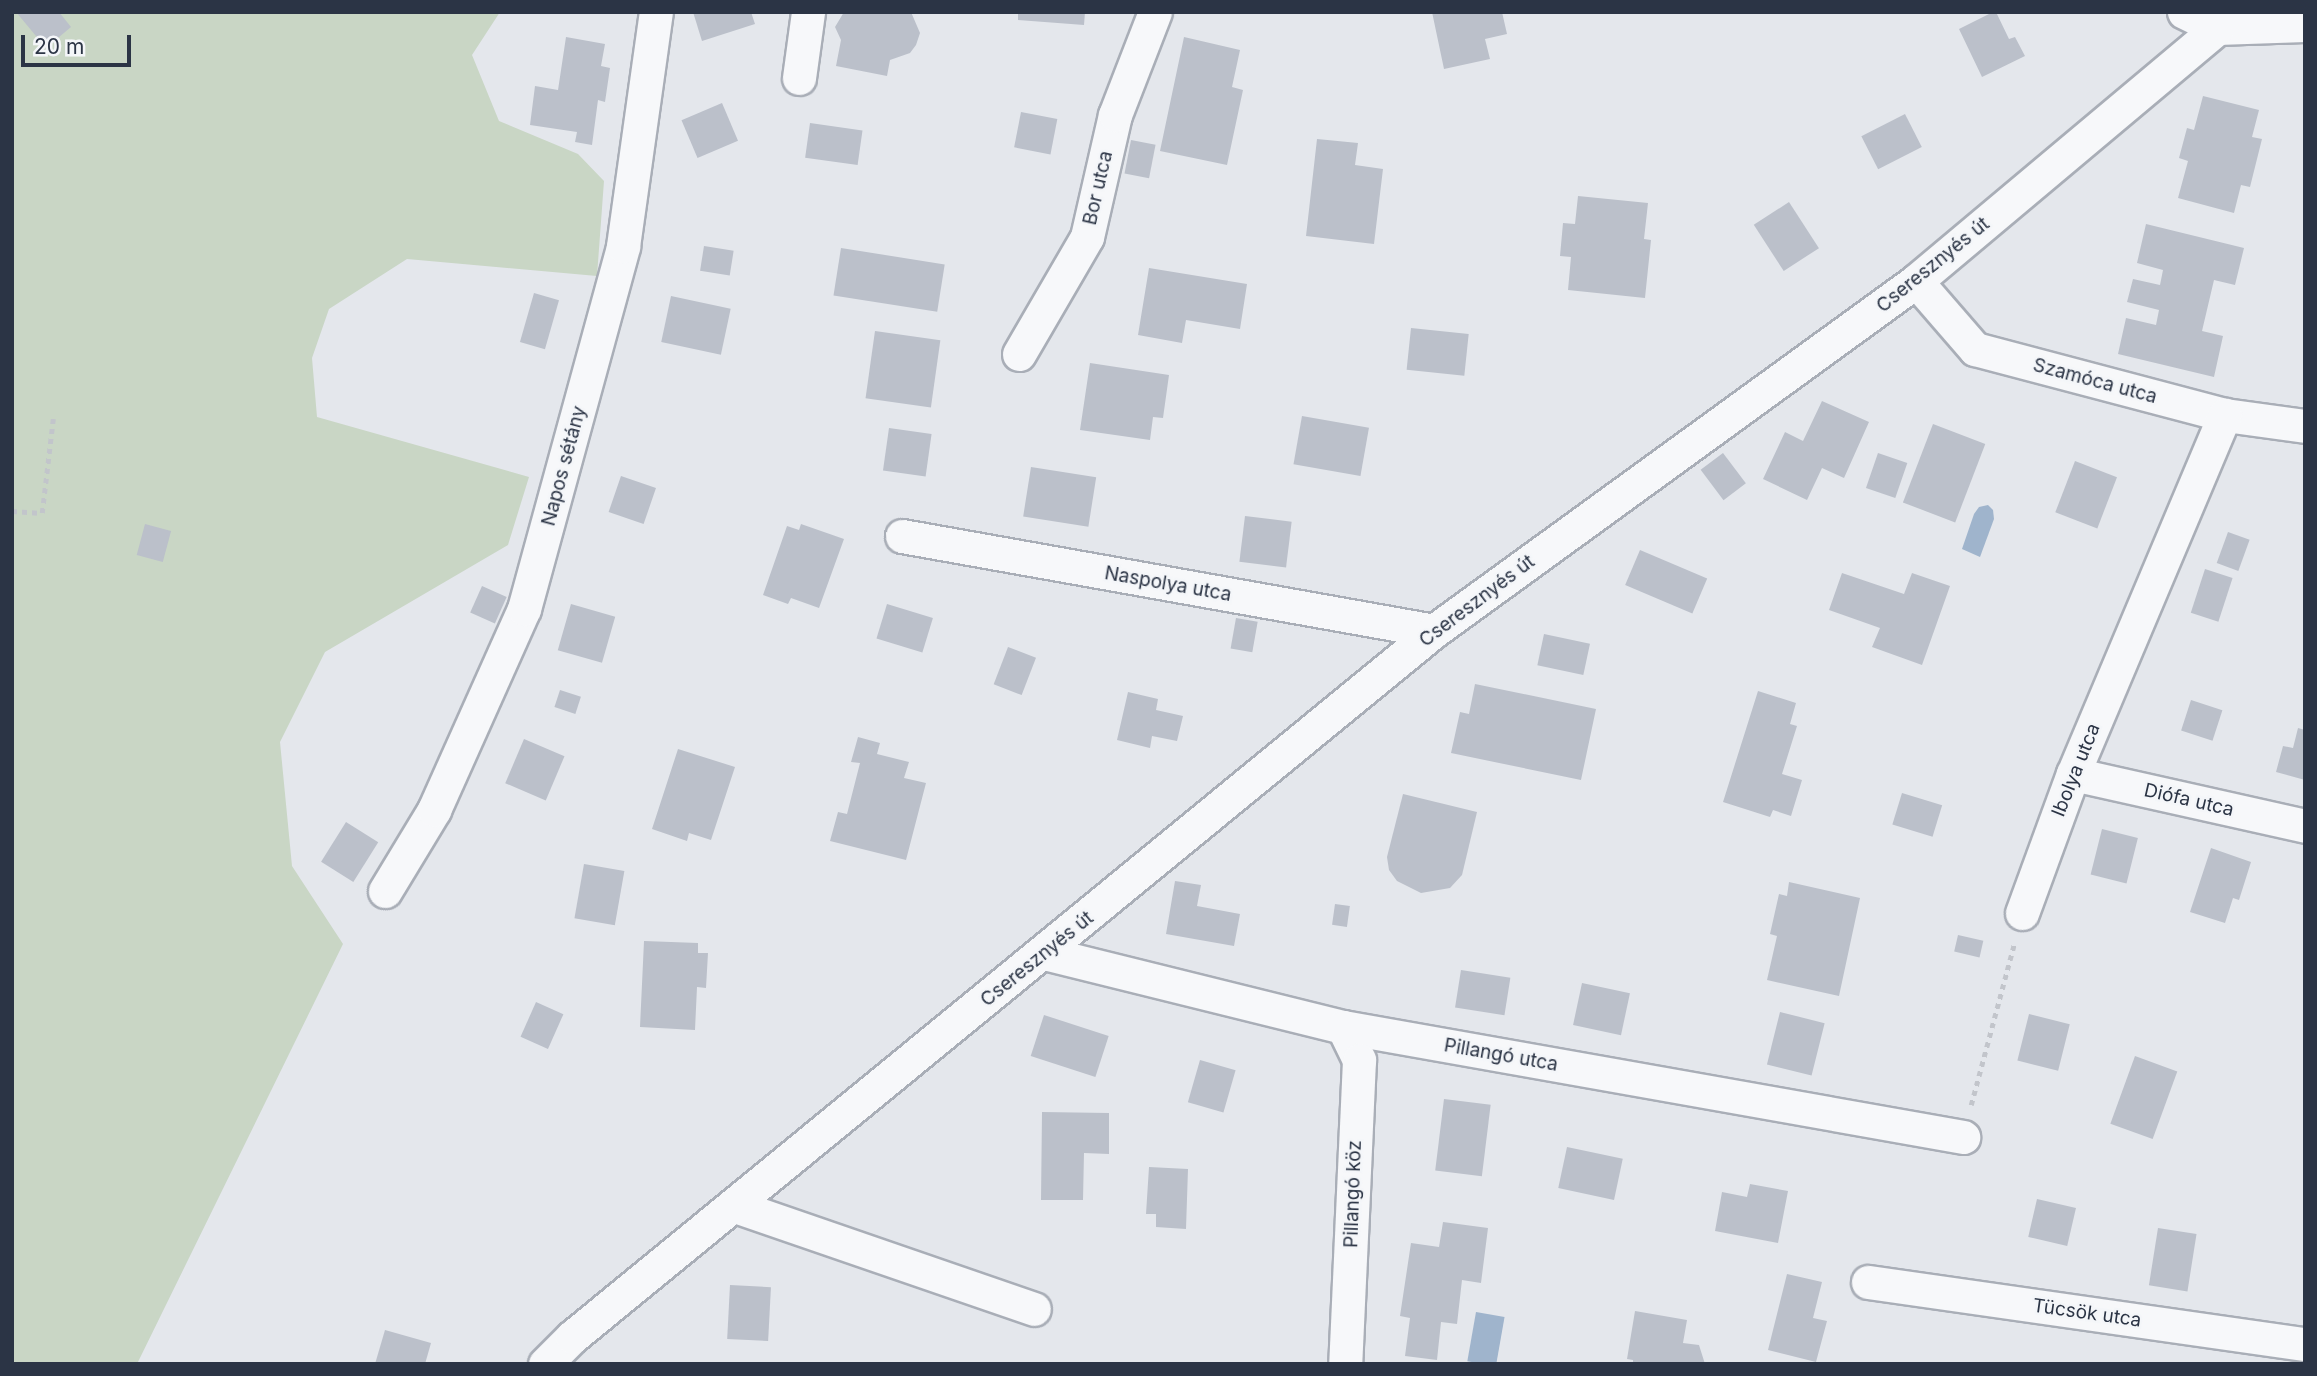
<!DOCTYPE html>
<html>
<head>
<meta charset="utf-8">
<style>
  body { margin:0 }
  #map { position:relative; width:2317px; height:1376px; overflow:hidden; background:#e4e7ec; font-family:Inter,sans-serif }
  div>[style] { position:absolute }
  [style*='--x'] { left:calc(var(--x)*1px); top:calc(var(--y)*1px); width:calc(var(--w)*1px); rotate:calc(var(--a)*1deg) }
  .green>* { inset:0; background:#c9d6c5 }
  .water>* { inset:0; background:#9fb4cc; transform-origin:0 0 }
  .building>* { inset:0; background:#bbc0ca; transform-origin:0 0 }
  .path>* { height:4.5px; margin-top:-2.25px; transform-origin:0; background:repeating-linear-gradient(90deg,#c2c5cb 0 5px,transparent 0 10px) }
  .roads { filter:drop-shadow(2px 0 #a9aeb7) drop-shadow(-2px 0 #a9aeb7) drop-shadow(0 2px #a9aeb7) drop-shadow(0 -2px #a9aeb7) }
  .street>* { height:33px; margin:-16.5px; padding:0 16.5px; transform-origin:16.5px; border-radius:16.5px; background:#f7f8fa }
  span { translate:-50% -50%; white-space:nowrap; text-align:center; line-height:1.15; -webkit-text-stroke:5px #f4f6f9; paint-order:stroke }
  .street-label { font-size:19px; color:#2b3445 }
  .frame { position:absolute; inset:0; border:14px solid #2b3445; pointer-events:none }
  .scale { position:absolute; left:21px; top:35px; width:110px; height:32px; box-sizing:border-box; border:4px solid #2b3445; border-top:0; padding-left:9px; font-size:21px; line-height:24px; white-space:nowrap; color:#2b3445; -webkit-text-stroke:5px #f4f6f9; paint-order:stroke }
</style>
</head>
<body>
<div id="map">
  <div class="green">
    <div style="clip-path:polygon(12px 12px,500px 12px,472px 55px,499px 121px,578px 154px,604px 181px,597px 276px,407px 259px,329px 309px,312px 358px,317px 417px,529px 477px,508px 545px,325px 652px,280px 742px,292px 866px,343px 944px,137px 1364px,12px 1364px)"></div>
  </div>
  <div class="water">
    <div style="clip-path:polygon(1988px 505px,1993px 510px,1994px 519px,1980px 557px,1962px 549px,1974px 514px,1979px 507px)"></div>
    <div style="left:1476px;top:1312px;width:29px;height:50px;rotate:10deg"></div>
  </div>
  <div class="building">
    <div style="clip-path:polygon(16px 12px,59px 12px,71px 27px,46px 48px)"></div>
    <div style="clip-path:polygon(693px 12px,751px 12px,755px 24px,702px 41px)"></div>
    <div style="clip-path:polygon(844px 12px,911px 12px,920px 33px,916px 45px,910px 53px,890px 60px,887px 76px,836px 66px,841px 40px,835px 27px)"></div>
    <div style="clip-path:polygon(1018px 12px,1085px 12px,1084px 25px,1018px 20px)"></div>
    <div style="clip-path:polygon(1432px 12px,1502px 12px,1507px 34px,1485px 39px,1490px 59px,1444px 69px)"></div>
    <div style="clip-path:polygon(1993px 12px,1996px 12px,2009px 39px,2015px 37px,2025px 56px,1982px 77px,1959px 29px)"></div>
    <div style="clip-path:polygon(566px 37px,605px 44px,601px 66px,610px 68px,605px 102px,598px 100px,592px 145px,575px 142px,577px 132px,530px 125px,535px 86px,558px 90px)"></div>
    <div style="clip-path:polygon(1184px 37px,1240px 50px,1232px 87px,1243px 90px,1227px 165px,1160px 151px)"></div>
    <div style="clip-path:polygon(2203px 96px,2259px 110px,2252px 137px,2262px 139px,2250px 187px,2241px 185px,2234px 213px,2178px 198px,2188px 161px,2179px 158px,2187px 128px,2194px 130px)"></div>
    <div style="left:722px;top:103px;width:41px;height:44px;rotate:67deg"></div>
    <div style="left:1021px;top:112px;width:37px;height:36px;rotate:11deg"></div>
    <div style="left:1905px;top:114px;width:37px;height:49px;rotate:63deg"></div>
    <div style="left:810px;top:123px;width:53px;height:35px;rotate:8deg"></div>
    <div style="clip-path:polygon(1317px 139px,1358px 143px,1355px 165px,1383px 169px,1374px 244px,1306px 236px)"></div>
    <div style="left:1131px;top:140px;width:25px;height:34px;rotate:11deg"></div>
    <div style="clip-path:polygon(1578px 196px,1648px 203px,1644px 239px,1651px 240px,1645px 298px,1568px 290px,1571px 257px,1560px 256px,1563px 223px,1575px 224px)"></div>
    <div style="left:1789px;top:202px;width:55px;height:42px;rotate:57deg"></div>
    <div style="clip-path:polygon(2146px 224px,2244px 248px,2235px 285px,2214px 280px,2202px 331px,2223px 336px,2214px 377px,2118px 354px,2126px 318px,2156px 325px,2159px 310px,2127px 302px,2133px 279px,2160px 285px,2163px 270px,2137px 263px)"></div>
    <div style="left:704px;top:246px;width:30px;height:25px;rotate:9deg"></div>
    <div style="left:841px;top:248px;width:105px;height:48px;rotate:9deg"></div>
    <div style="clip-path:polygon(1149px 268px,1247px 284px,1240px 329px,1186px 320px,1182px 343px,1138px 335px)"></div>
    <div style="left:534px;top:293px;width:26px;height:51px;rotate:16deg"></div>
    <div style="left:671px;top:296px;width:61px;height:47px;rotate:12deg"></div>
    <div style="left:1411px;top:328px;width:58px;height:42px;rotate:6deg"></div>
    <div style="left:875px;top:331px;width:66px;height:68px;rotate:8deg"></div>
    <div style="clip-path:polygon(1090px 363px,1169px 375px,1163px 418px,1153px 417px,1150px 440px,1080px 430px)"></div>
    <div style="clip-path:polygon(1822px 401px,1869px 422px,1844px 478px,1822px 468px,1807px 500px,1763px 479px,1785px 432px,1803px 441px)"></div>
    <div style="left:1302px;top:416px;width:68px;height:49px;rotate:10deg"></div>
    <div style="left:1933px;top:424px;width:56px;height:84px;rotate:21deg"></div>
    <div style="left:889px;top:428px;width:43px;height:43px;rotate:8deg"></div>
    <div style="left:1723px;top:453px;width:38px;height:28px;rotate:53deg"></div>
    <div style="left:1878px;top:453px;width:31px;height:37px;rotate:19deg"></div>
    <div style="left:2075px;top:461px;width:45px;height:55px;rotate:21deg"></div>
    <div style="left:1031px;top:467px;width:66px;height:50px;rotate:9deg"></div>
    <div style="left:621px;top:476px;width:37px;height:38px;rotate:19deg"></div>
    <div style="left:1245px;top:516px;width:47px;height:46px;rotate:7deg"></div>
    <div style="left:145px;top:524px;width:27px;height:32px;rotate:15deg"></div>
    <div style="clip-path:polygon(801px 524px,844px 539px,819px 608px,791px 598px,788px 604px,763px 595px,787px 526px,799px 530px)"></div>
    <div style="left:2228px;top:532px;width:23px;height:33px;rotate:20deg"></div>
    <div style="left:1640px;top:550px;width:73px;height:38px;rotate:23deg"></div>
    <div style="left:2205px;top:569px;width:29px;height:46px;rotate:18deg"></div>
    <div style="clip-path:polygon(1842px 573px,1904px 594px,1912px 573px,1950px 586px,1922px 665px,1872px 647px,1880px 628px,1829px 610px)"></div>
    <div style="left:482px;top:586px;width:27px;height:29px;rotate:24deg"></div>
    <div style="left:571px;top:604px;width:46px;height:48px;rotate:16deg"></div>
    <div style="left:887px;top:604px;width:48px;height:36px;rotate:17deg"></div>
    <div style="left:1236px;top:618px;width:22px;height:31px;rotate:10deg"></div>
    <div style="left:1544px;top:634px;width:47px;height:32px;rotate:12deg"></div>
    <div style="left:1008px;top:647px;width:30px;height:40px;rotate:21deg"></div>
    <div style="clip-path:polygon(1475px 684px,1596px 709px,1581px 780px,1451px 753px,1460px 712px,1469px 714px)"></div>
    <div style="left:560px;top:690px;width:22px;height:18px;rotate:18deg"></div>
    <div style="clip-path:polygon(1758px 691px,1796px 703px,1790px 724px,1797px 726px,1782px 774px,1802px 780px,1791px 816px,1773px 810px,1770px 817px,1723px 802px)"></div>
    <div style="clip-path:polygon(1128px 692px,1158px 699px,1156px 710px,1183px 716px,1177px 741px,1152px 736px,1150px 748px,1117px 740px)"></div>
    <div style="left:2191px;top:700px;width:33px;height:32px;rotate:18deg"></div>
    <div style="clip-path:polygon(2298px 728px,2305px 730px,2305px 780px,2276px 772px,2283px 746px,2293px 748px)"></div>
    <div style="clip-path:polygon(858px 737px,880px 743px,877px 754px,909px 762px,904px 778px,926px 783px,906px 860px,830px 841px,838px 812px,847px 814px,860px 763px,851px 762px)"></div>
    <div style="left:524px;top:739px;width:44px;height:48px;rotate:23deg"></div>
    <div style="clip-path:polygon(678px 749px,735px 767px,711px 840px,689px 833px,687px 841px,652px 829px)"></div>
    <div style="left:1902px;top:793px;width:42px;height:33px;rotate:17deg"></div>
    <div style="clip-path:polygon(1403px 794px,1477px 812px,1462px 875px,1450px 888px,1421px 893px,1397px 881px,1389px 870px,1387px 857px)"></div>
    <div style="left:346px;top:822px;width:38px;height:47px;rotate:32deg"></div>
    <div style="left:2102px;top:829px;width:37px;height:47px;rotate:14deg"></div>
    <div style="clip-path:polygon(2211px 848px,2251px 862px,2239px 900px,2233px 898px,2225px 923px,2190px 912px)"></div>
    <div style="left:584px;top:864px;width:41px;height:55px;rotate:10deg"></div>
    <div style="clip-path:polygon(1175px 881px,1201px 885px,1197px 906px,1240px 914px,1234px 946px,1166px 934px)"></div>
    <div style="clip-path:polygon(1789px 882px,1860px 898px,1839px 996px,1767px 980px,1777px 936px,1770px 934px,1779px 894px,1787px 896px)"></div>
    <div style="left:1335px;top:904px;width:15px;height:21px;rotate:8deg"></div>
    <div style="left:1958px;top:935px;width:26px;height:17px;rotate:13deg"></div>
    <div style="clip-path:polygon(644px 941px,698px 943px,698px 953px,708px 953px,706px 988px,697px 987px,695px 1030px,640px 1027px)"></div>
    <div style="left:1461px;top:970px;width:50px;height:38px;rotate:9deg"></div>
    <div style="left:1582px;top:983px;width:49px;height:43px;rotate:12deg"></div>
    <div style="left:536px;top:1002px;width:30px;height:38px;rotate:24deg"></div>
    <div style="left:1780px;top:1012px;width:46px;height:54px;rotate:14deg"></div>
    <div style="left:2029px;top:1014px;width:42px;height:48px;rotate:14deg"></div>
    <div style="left:1044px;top:1015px;width:68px;height:43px;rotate:18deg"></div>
    <div style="left:2135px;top:1056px;width:45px;height:72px;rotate:20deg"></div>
    <div style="left:1200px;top:1060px;width:37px;height:44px;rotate:16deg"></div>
    <div style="left:1444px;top:1099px;width:47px;height:72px;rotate:7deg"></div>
    <div style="clip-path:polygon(1042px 1112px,1109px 1113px,1109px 1154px,1084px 1153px,1083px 1200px,1041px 1200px)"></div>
    <div style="left:1567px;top:1147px;width:57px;height:42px;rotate:12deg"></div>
    <div style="clip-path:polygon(1149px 1167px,1188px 1169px,1186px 1229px,1156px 1227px,1156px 1214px,1146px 1214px)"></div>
    <div style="clip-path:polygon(1750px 1184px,1788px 1191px,1778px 1243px,1715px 1231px,1722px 1192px,1747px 1197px)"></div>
    <div style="left:2037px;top:1199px;width:40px;height:39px;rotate:13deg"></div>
    <div style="clip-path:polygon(1443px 1222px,1488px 1228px,1481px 1283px,1462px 1280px,1457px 1324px,1441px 1322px,1437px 1360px,1405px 1356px,1410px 1318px,1400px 1316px,1411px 1243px,1439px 1247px)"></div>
    <div style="left:2158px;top:1228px;width:39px;height:58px;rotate:9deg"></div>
    <div style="clip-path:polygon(1787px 1274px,1822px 1282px,1813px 1318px,1827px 1321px,1816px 1362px,1768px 1350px)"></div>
    <div style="left:730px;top:1285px;width:41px;height:54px;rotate:3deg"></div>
    <div style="clip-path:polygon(1635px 1311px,1687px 1320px,1683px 1343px,1699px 1345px,1705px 1364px,1633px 1364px,1633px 1360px,1627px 1359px)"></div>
    <div style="clip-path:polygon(385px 1330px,431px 1343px,425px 1364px,375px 1364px)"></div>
  </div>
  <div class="path">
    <div style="--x:12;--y:511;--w:30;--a:4"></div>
    <div style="--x:42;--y:513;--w:95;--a:-83.3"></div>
    <div style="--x:1971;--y:1105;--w:166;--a:-75"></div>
  </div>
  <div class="roads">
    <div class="street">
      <div style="--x:2184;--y:12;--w:37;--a:26"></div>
      <div style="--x:2217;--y:28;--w:88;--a:-2"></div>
      <div style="--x:799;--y:78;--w:67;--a:-82.2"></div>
      <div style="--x:1916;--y:281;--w:90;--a:49.1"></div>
      <div style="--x:1975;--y:349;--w:259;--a:14.8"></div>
      <div style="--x:2225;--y:415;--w:81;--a:7.8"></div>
      <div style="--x:1019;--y:354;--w:135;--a:-59.8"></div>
      <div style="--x:1087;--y:237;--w:125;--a:-77.1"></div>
      <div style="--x:1115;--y:115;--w:110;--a:-68.8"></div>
      <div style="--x:902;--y:536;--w:540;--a:10.12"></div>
      <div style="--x:2073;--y:774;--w:238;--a:12.6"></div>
      <div style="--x:385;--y:891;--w:95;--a:-58.8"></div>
      <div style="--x:434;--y:810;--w:220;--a:-65.9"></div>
      <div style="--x:524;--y:609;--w:376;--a:-74.7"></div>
      <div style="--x:623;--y:246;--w:236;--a:-82"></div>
      <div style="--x:2022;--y:913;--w:148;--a:-69.9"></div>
      <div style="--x:2073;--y:774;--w:390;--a:-67.1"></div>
      <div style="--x:1044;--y:953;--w:308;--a:13.9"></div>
      <div style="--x:1343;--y:1027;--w:630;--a:10.06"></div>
      <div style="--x:1343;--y:1027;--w:37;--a:64"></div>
      <div style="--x:1359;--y:1060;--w:304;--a:92.6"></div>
      <div style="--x:735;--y:1206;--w:316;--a:19"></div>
      <div style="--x:1868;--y:1282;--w:441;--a:8.1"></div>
      <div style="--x:545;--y:1364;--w:38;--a:-45"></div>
      <div style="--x:572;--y:1337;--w:1114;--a:-39.32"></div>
      <div style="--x:1434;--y:631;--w:596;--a:-35.98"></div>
      <div style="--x:1916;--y:281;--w:393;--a:-40"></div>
      <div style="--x:2217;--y:28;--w:21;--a:-51"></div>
    </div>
  </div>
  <div class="street-label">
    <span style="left:1098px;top:188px;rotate:-77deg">Bor utca</span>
    <span style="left:1933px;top:265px;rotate:-39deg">Cseresznyés út</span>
    <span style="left:2095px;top:381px;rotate:15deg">Szamóca utca</span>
    <span style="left:564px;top:466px;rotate:-75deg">Napos sétány</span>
    <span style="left:1168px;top:584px;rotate:10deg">Naspolya utca</span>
    <span style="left:1477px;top:601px;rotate:-37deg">Cseresznyés út</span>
    <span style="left:2076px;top:770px;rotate:-68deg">Ibolya utca</span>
    <span style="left:2189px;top:800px;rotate:13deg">Diófa utca</span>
    <span style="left:1037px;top:959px;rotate:-39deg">Cseresznyés út</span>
    <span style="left:1501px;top:1055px;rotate:10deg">Pillangó utca</span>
    <span style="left:1353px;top:1194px;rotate:-88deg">Pillangó köz</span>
    <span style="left:2087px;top:1313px;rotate:8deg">Tücsök utca</span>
  </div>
  <div class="frame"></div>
  <div class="scale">20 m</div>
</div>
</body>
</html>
